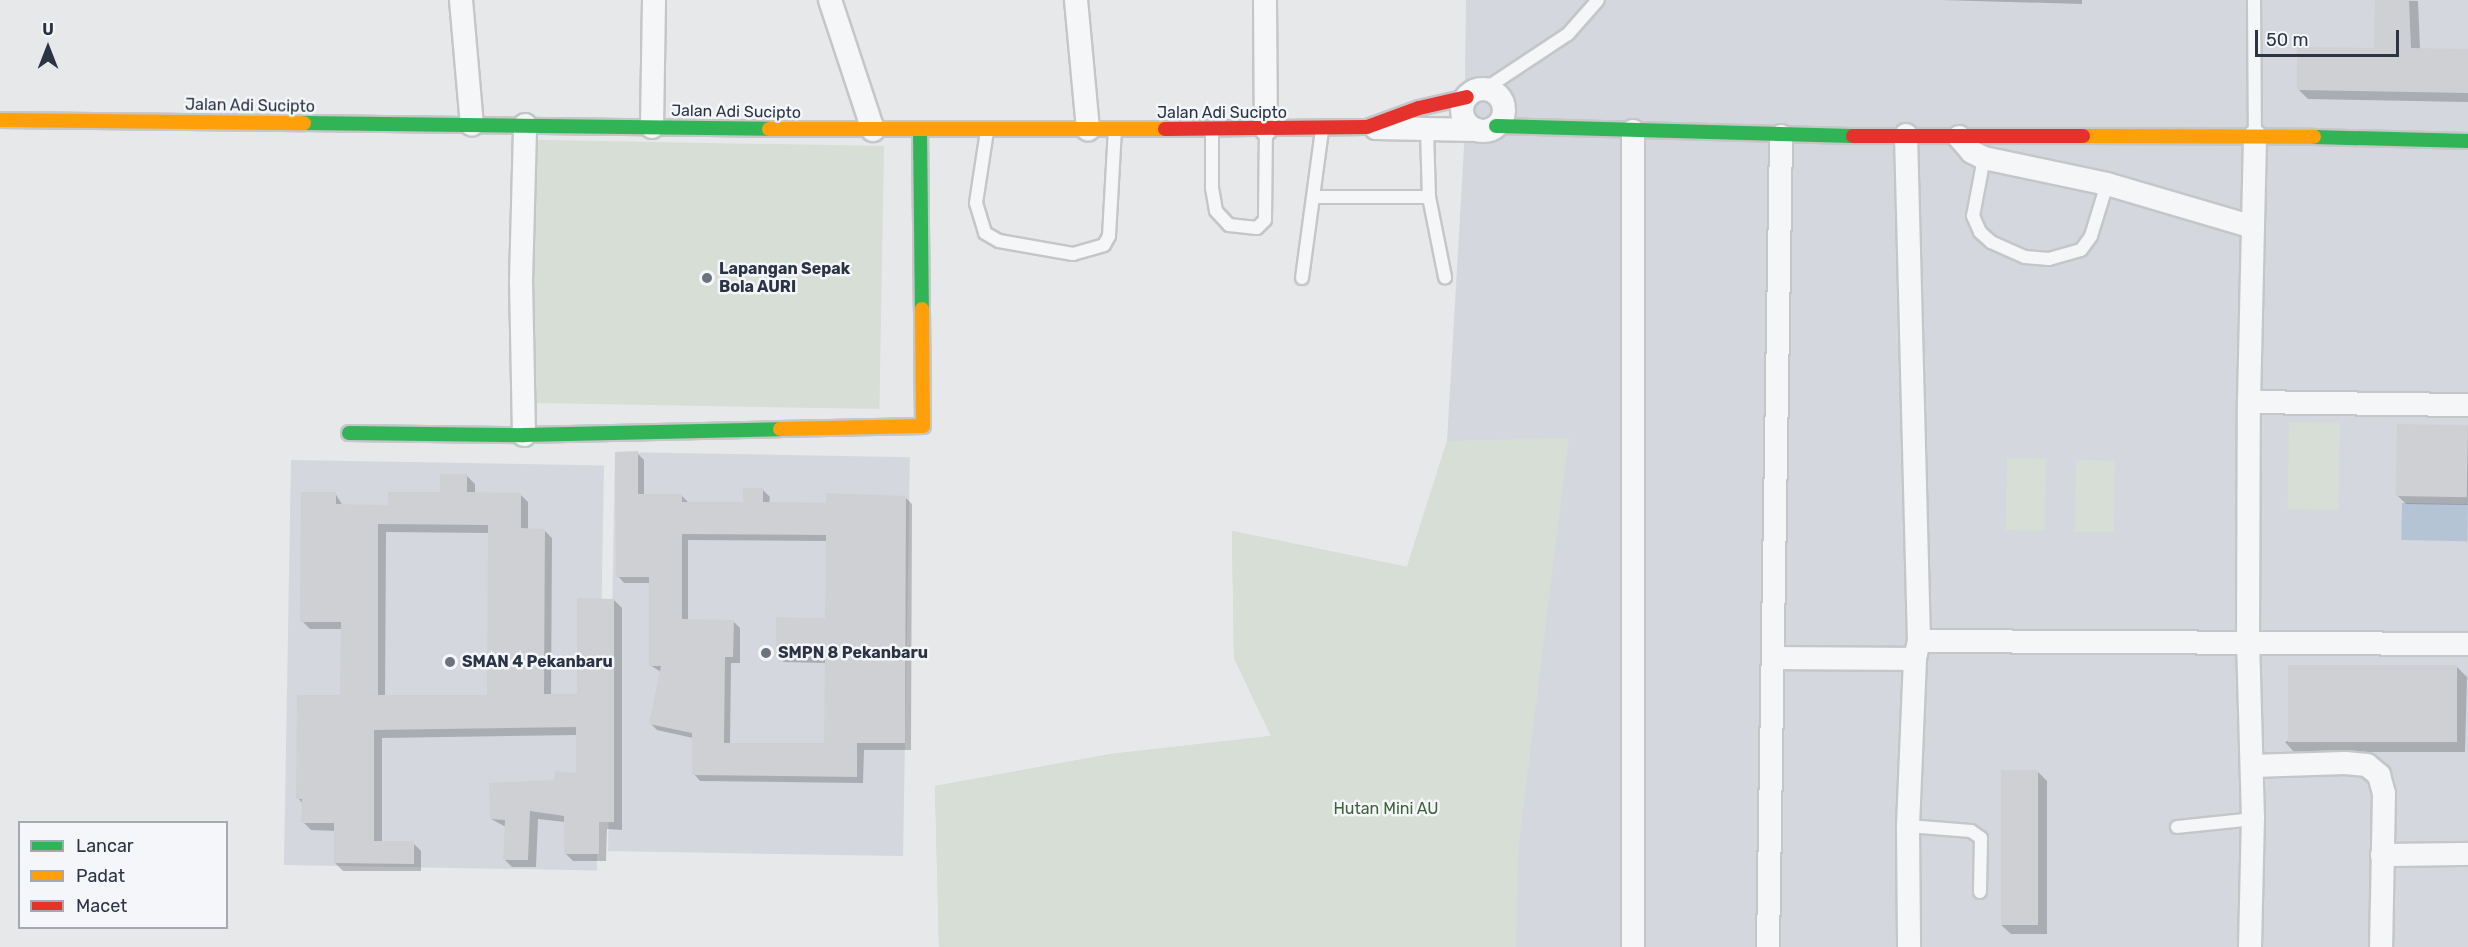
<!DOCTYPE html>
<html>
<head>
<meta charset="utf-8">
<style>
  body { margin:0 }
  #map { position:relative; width:2468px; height:947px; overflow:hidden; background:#e6e8ea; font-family:Rubik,sans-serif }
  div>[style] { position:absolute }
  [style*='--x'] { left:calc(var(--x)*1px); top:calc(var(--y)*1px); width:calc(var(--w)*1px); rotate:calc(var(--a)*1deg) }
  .built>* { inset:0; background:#d4d7dd; transform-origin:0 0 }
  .green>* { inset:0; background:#d6ded6; transform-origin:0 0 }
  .water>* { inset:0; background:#b4c4d5; transform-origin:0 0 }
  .shadow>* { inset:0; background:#0003 }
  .building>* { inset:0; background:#ced0d3; transform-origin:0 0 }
  .roads { filter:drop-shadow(2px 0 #c4c6c8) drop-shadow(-2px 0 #c4c6c8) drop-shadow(0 2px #c4c6c8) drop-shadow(0 -2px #c4c6c8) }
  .lane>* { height:12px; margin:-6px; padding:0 6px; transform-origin:6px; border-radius:6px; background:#f5f6f7 }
  .street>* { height:22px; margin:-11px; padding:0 11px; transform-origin:11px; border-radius:11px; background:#f5f6f7 }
  .street>.ring { margin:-11px; padding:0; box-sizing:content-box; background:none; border:22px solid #f5f6f7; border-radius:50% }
  .fast>* { height:14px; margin:-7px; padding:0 7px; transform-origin:7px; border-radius:7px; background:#30b455 }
  .slow>* { height:14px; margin:-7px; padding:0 7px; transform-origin:7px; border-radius:7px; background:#ff9f0a }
  .jam>* { height:14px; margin:-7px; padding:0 7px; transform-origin:7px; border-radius:7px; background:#e5322d }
  .dots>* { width:16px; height:16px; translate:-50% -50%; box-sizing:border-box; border:3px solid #f4f6f9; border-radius:50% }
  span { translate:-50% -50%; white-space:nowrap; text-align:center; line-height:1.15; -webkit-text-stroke:5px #f4f6f9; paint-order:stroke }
  .street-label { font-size:16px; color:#2b3445 }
  .poi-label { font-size:16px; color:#2b3445; font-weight:700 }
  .left { translate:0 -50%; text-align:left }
  .park-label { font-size:16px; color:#3f6138 }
  .legend { position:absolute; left:18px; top:821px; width:210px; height:108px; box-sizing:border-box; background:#f4f6f9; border:2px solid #a4a8b1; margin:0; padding:8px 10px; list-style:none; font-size:18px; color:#2b3445 }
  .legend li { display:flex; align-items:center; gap:12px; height:30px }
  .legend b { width:30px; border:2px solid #a4a8b1 }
  .north { position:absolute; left:18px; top:18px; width:60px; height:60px; -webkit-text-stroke:4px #f4f6f9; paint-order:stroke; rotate:0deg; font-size:16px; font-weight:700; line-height:24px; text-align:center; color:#2b3445 }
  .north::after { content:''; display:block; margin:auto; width:21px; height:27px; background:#2b3445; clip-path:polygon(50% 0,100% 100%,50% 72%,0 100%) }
  .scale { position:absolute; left:2255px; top:30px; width:144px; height:27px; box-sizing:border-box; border:3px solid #2b3445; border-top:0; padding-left:8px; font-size:18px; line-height:21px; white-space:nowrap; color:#2b3445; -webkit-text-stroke:4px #f4f6f9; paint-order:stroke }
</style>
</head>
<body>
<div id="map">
  <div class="built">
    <div style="clip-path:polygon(1466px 0,2468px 0,2468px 947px,939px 947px,935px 786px,1111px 754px,1271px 736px,1234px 658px,1232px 531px,1407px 567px,1447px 441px,1464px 147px)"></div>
    <div style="left:615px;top:452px;width:295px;height:399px;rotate:1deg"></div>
    <div style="left:291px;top:460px;width:313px;height:405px;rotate:1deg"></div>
  </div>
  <div class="green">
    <div style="left:884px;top:146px;width:263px;height:353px;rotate:91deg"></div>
    <div style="left:2289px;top:422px;width:51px;height:87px;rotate:1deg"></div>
    <div style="clip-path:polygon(1569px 438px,1519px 842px,1516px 947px,939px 947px,935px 786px,1111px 754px,1271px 736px,1234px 658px,1232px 531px,1407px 567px,1447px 441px)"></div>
    <div style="left:2007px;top:458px;width:39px;height:72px;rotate:1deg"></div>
    <div style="left:2076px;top:460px;width:39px;height:72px;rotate:1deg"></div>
  </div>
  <div class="water">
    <div style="left:2402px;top:503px;width:66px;height:37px;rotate:1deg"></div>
  </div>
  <div class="shadow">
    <div style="clip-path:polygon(1942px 0,2082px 0,2082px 4px)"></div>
    <div style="clip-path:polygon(2377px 0,2418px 1px,2420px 49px,2468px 51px,2468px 102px,2308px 99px,2298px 89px,2376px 50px)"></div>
    <div style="clip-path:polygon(2468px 427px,2468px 505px,2406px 504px,2397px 495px)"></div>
    <div style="clip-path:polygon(evenodd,637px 453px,644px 460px,644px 496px,682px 496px,689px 503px,745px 504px,763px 490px,770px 497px,769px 504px,827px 504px,905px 497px,912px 504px,911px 750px,864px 750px,863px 783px,700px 781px,694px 774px,693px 738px,657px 730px,650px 723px,661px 672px,650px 665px,651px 583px,624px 583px,618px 576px,637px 453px,688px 540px,827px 541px,827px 619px,777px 656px,784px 662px,826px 663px,826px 744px,730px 745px,731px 663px,740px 663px,740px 628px,733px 621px,688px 621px,688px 540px)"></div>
    <div style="clip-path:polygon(evenodd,467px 476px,475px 484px,475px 494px,520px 494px,528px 502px,528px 530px,544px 530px,552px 538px,551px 696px,578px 696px,614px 600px,622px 608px,622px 830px,607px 829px,606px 861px,573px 861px,565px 853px,565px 822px,538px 819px,536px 867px,512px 867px,504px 859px,506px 827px,491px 819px,555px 782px,578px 775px,578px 735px,382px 738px,382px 843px,413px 843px,421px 851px,421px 871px,343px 871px,335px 863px,336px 831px,311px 830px,303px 822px,303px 804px,298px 798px,342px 697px,342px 629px,310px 629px,302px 621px,335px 493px,343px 506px,389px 506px,442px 493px,467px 476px,386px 532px,490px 533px,489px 697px,385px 696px,386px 532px)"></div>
    <div style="clip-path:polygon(2457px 667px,2467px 677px,2465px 752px,2294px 752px,2285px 742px)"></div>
    <div style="clip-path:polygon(2037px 771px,2047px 781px,2047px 934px,2011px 934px,2001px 925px)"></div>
  </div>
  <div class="building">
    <div style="clip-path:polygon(2375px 0,2409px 0,2411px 48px,2468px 49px,2468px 93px,2297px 90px,2297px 47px,2374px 48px)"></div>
    <div style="left:2397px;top:424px;width:71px;height:72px;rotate:1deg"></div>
    <div style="clip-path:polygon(evenodd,638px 451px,638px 494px,682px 494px,682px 502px,743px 502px,743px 488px,763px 488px,763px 502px,826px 503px,826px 493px,906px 496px,905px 743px,857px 743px,857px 777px,692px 775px,692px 733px,649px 724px,661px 666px,649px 666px,649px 577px,616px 577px,615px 452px,638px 451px,682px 534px,826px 535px,825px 618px,776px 617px,776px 656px,825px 657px,824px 743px,724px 743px,725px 657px,733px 657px,734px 620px,682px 619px,682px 534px)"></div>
    <div style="clip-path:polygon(evenodd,440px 474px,467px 474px,467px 492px,521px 493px,521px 528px,545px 529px,544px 694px,577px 694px,577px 598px,614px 599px,614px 822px,599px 822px,599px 854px,564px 854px,564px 816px,530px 811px,528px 860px,503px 860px,505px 820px,490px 819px,489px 783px,554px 780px,555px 771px,576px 773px,576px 727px,374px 730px,374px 841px,414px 841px,414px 864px,334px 863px,334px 823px,301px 823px,302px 799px,296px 799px,297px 695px,340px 695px,341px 622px,300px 622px,301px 492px,336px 492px,336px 504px,388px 505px,388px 492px,440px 492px,440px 474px,378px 524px,488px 525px,487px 695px,378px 695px,378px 524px)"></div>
    <div style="left:2288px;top:665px;width:169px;height:77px"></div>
    <div style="left:2001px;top:770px;width:37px;height:155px"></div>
  </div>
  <div class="roads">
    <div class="lane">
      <div style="--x:2254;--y:0;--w:134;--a:89.6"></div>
      <div style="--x:1485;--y:89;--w:100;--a:-33.5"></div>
      <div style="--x:1568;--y:34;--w:45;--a:-48.6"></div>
      <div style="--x:1212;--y:130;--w:58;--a:90"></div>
      <div style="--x:1212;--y:188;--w:23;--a:80"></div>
      <div style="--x:1216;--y:211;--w:19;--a:47"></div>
      <div style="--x:1229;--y:225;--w:28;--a:6"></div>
      <div style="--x:1257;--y:228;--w:11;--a:-45"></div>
      <div style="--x:1265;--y:220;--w:90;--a:-89.4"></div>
      <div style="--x:987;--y:131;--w:73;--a:98.7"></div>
      <div style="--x:976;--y:203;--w:31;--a:73"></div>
      <div style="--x:985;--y:233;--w:16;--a:30"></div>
      <div style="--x:999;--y:241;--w:75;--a:10"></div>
      <div style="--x:1073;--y:254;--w:32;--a:-16"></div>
      <div style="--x:1104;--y:245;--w:10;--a:-61"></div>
      <div style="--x:1109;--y:236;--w:106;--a:-86.8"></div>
      <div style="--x:1427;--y:131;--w:66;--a:88.3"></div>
      <div style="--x:1429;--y:197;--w:82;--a:78.7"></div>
      <div style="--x:1984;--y:158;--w:59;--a:100.7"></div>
      <div style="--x:1973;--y:216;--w:17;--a:66"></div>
      <div style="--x:1980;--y:232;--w:15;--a:42"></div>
      <div style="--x:1991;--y:242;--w:37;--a:24"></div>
      <div style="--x:2025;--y:257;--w:24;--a:5"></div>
      <div style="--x:2049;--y:259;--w:33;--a:-16"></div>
      <div style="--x:2081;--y:250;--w:17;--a:-54"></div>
      <div style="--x:2091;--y:236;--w:54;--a:-72.9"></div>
      <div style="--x:1315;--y:197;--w:114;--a:0"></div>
      <div style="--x:1302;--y:278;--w:148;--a:-82.3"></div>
      <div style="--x:1908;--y:826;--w:63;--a:4.5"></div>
      <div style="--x:1971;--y:831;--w:12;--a:35"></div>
      <div style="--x:1981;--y:838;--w:54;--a:91.1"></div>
      <div style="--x:2177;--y:827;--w:76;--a:-6"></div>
    </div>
    <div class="street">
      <div style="--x:461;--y:0;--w:125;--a:85"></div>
      <div style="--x:830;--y:0;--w:137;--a:71.7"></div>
      <div style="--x:1076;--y:0;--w:130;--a:84.7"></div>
      <div style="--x:1265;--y:0;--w:129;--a:89.6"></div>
      <div class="ring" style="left:1462px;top:89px;width:20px;height:20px"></div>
      <div style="--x:652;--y:127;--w:127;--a:-89.1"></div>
      <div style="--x:1376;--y:128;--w:101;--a:1.1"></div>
      <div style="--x:1906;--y:135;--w:506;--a:88.53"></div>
      <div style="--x:1919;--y:641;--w:18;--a:103"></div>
      <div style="--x:1915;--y:659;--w:167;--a:92.4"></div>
      <div style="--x:1908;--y:826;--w:121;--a:89.5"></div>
      <div style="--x:1959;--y:137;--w:20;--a:49"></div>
      <div style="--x:1972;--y:152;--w:13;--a:27"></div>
      <div style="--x:1984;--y:158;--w:126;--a:11.9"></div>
      <div style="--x:2107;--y:184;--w:152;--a:16.4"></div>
      <div style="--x:2249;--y:402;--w:219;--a:0.8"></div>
      <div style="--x:524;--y:435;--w:153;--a:-91.1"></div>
      <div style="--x:521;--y:282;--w:157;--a:-88.5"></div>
      <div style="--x:1919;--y:641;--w:549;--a:0.31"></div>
      <div style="--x:1774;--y:658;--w:141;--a:0.4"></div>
      <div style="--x:2252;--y:766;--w:93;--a:-1.8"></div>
      <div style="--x:2345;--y:763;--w:22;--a:5"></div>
      <div style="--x:2367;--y:765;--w:16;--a:40"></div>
      <div style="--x:2379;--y:775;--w:20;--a:75"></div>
      <div style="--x:2384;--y:794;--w:153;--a:91.1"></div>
      <div style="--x:2382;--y:855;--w:86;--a:-0.7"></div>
      <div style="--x:1633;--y:947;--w:816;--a:-90"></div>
      <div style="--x:1768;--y:947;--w:811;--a:-89.08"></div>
      <div style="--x:2250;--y:947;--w:128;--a:-88.7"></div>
      <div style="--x:2253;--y:819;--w:177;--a:-91.6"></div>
      <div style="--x:2248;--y:642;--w:240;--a:-89.8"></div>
      <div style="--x:2249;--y:402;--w:266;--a:-88.7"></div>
    </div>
    <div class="fast">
      <div style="--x:304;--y:123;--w:465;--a:0.7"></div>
      <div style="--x:1496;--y:126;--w:357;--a:1.6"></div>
      <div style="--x:920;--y:129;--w:180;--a:89.4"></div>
      <div style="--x:2314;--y:137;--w:154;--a:1.5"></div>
      <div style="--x:349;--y:433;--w:175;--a:0.7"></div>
      <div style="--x:524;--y:435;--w:256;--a:-1.3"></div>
    </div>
    <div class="slow">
      <div style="--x:0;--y:120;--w:304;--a:0.6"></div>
      <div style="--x:769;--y:129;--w:396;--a:0"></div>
      <div style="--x:2083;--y:136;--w:231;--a:0.2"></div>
      <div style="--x:780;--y:429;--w:143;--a:-1.2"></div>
      <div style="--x:923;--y:426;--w:117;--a:-90.5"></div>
    </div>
    <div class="jam">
      <div style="--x:1165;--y:129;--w:202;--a:-0.6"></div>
      <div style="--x:1367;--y:127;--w:55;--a:-20.1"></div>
      <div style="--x:1419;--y:108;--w:49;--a:-12.9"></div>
      <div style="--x:1853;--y:136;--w:230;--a:0"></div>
    </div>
  </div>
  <div class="dots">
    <div style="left:707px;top:278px;background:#6c737f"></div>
    <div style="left:766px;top:653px;background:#6c737f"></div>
    <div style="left:450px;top:662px;background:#6c737f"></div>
  </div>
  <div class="street-label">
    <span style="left:250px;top:106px;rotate:1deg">Jalan Adi Sucipto</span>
    <span style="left:736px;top:112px;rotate:1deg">Jalan Adi Sucipto</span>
    <span style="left:1222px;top:113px">Jalan Adi Sucipto</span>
  </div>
  <div class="poi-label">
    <span class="left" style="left:719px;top:278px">Lapangan Sepak<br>Bola AURI</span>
    <span class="left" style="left:778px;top:653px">SMPN 8 Pekanbaru</span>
    <span class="left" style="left:462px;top:662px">SMAN 4 Pekanbaru</span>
  </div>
  <div class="park-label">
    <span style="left:1386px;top:809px">Hutan Mini AU</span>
  </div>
  <ul class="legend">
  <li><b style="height:8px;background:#30b455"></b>Lancar</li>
  <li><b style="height:8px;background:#ff9f0a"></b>Padat</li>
  <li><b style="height:8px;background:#e5322d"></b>Macet</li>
  </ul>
  <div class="north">U</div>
  <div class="scale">50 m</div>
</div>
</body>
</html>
